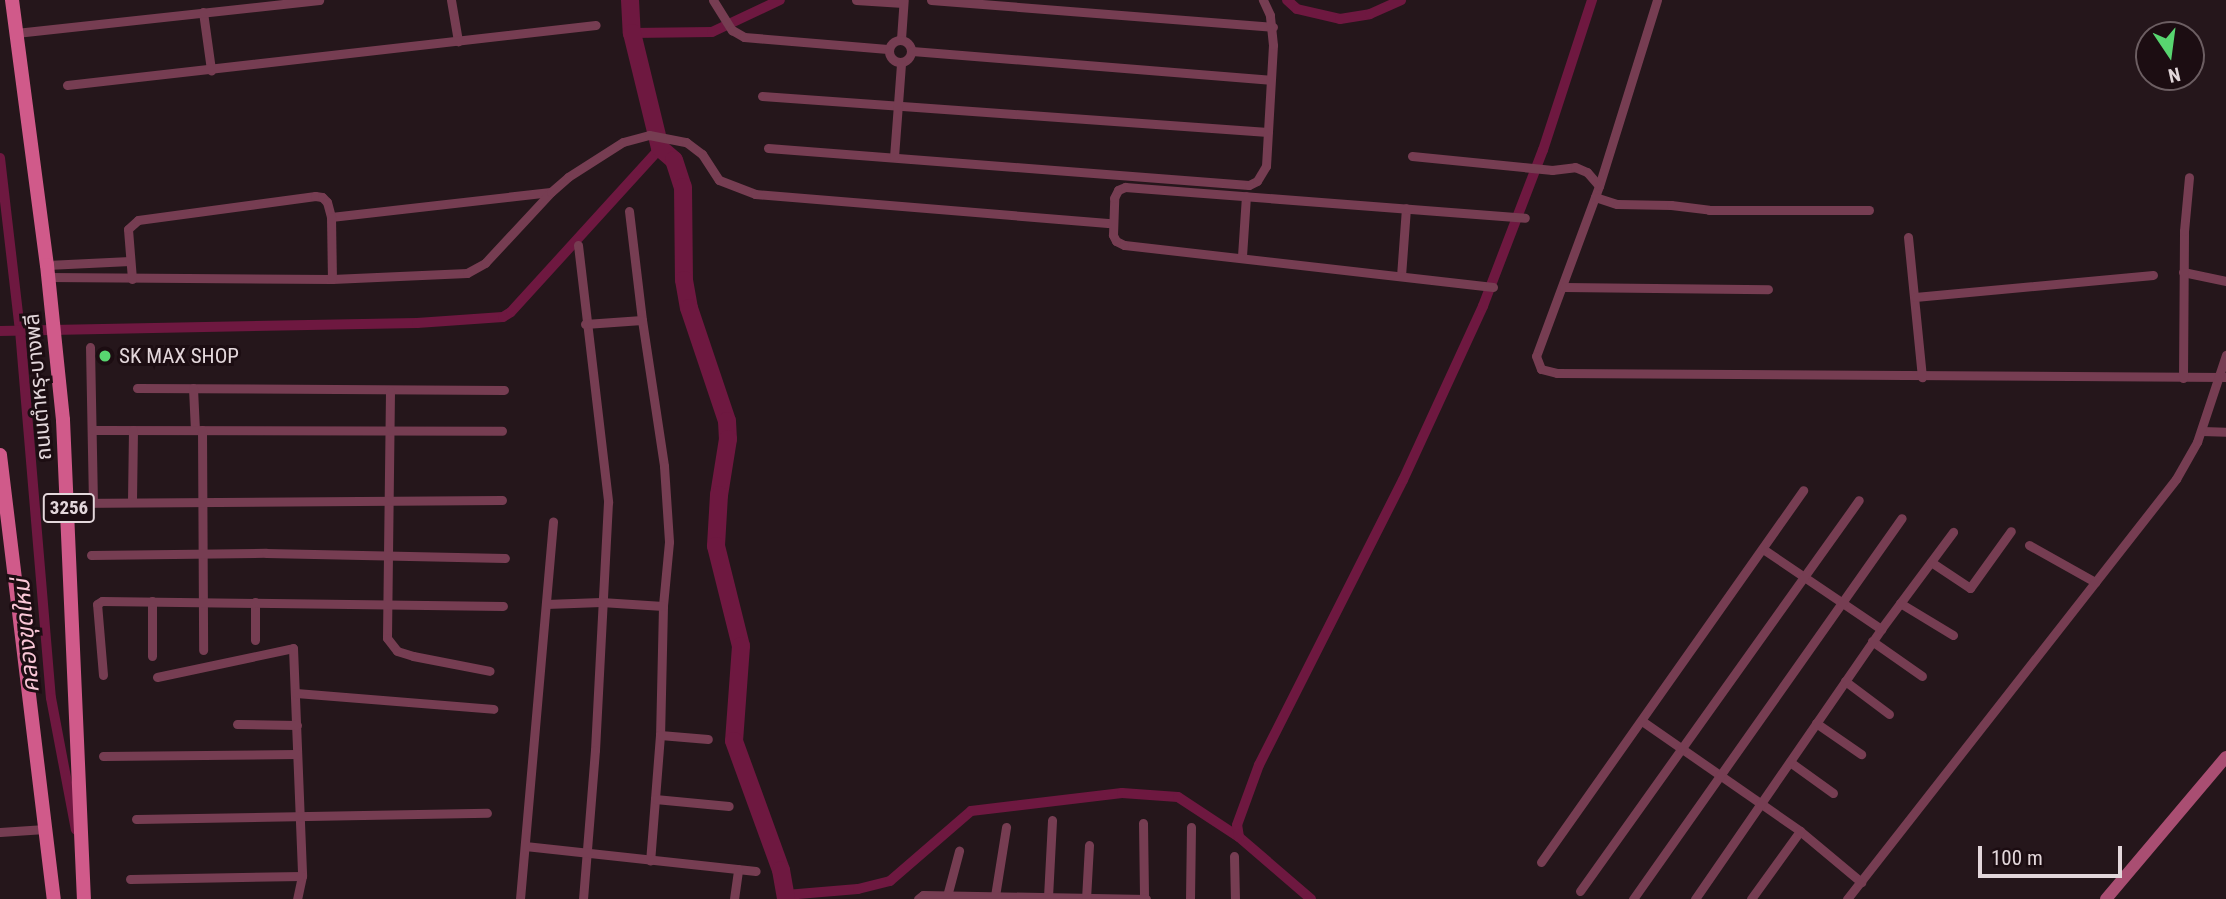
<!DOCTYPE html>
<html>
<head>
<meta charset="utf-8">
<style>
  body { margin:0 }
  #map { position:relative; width:2226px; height:899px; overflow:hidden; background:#25161b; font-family:"Roboto Condensed","Noto Sans Thai",sans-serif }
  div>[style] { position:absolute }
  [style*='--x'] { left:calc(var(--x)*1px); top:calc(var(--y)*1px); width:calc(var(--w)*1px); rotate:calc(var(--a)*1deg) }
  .canal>* { height:10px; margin:-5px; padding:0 5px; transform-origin:5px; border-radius:5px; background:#6e1840 }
  .river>* { height:18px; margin:-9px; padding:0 9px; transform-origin:9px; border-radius:9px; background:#6e1840 }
  .street>* { height:9px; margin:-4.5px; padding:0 4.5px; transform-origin:4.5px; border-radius:4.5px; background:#763d52 }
  .street>.ring { margin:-4.5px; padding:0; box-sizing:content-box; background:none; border:9px solid #763d52; border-radius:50% }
  .secondary>* { height:12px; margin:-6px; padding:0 6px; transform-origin:6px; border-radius:6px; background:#a94e72 }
  .primary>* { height:14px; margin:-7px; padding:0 7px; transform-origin:7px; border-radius:7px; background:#d05a8a }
  .dots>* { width:19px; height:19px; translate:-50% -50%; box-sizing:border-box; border:4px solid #1c0d12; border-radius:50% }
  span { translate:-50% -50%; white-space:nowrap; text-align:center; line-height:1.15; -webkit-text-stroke:6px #1c0d12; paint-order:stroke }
  .shield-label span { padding:2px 5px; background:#1c0d12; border:2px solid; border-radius:5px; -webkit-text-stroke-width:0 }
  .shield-label { font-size:19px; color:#e3d7db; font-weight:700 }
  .poi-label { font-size:21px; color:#e3d7db }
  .left { translate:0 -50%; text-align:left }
  .street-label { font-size:21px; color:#e3d7db }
  .water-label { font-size:23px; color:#fac7d7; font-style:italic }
  .north { position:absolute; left:2135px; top:21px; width:70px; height:70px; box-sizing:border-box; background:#1c0d12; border:2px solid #6c5e62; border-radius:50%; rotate:167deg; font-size:19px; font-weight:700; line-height:28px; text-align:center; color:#e3d7db }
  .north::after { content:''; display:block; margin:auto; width:24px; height:32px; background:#58d570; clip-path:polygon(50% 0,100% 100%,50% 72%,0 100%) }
  .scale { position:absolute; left:1978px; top:846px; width:144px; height:32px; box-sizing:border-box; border:4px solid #e3d7db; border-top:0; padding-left:9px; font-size:21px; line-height:24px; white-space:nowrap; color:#e3d7db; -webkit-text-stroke:5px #1c0d12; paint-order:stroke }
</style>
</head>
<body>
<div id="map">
  <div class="canal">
    <div style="--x:1287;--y:0;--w:13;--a:42"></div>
    <div style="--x:1297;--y:9;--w:44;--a:13.1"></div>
    <div style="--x:1340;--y:19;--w:30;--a:-9"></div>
    <div style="--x:1370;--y:14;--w:34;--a:-24"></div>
    <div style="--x:632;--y:33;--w:80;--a:-0.7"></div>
    <div style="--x:712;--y:32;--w:75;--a:-25.2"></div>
    <div style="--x:0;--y:158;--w:173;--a:83.4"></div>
    <div style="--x:20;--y:330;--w:369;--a:85.2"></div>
    <div style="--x:51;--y:698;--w:134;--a:79.3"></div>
    <div style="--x:0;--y:331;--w:417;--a:-1.1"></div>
    <div style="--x:417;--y:323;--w:86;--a:-4"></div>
    <div style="--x:503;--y:317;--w:9;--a:-32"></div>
    <div style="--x:511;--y:312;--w:222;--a:-47.7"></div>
    <div style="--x:786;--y:895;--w:72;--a:-4.8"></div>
    <div style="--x:858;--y:889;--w:33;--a:-14"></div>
    <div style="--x:890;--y:881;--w:107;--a:-40.8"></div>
    <div style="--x:971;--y:811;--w:152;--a:-6.8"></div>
    <div style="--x:1122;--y:793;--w:56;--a:4.1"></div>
    <div style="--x:1178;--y:797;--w:73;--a:33.3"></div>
    <div style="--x:1311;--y:899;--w:95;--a:-139.3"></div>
    <div style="--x:1239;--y:837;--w:12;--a:-99"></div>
    <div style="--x:1237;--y:825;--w:64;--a:-69.9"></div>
    <div style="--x:1259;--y:765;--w:319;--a:-63.2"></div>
    <div style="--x:1403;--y:480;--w:192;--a:-65.3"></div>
    <div style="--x:1483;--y:306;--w:167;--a:-69"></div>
    <div style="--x:1543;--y:150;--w:158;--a:-71.9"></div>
  </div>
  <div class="river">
    <div style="--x:630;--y:0;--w:33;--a:87"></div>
    <div style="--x:632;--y:33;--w:118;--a:76.3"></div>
    <div style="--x:660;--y:148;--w:18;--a:41"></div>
    <div style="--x:674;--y:160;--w:28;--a:72"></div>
    <div style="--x:683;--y:187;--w:93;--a:89.4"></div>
    <div style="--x:684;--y:280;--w:28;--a:80"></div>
    <div style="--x:689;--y:308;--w:119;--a:71.4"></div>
    <div style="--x:727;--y:421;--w:18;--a:87"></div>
    <div style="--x:728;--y:439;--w:57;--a:99.1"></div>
    <div style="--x:719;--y:495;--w:51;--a:93.4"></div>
    <div style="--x:716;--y:546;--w:103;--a:76"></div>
    <div style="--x:741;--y:646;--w:95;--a:94.2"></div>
    <div style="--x:734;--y:741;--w:137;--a:70"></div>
    <div style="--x:781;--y:870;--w:29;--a:80"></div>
  </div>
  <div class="street">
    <div style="--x:451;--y:0;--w:42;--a:80.3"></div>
    <div style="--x:713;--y:0;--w:36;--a:58"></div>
    <div style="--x:732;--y:30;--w:14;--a:30"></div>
    <div style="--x:744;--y:37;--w:144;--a:4.8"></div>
    <div style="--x:856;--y:0;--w:47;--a:3.7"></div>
    <div style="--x:931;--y:0;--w:343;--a:4.5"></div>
    <div style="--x:1657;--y:0;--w:195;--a:107.3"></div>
    <div style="--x:1599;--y:186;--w:181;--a:110.3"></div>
    <div style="--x:1536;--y:356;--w:14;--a:69"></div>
    <div style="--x:1541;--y:369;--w:16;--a:14"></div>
    <div style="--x:1557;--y:373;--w:669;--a:0.34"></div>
    <div style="--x:203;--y:12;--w:59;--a:82.1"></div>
    <div style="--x:16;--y:33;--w:305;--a:-6.2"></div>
    <div style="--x:901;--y:39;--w:39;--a:-86"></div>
    <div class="ring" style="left:889px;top:40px;width:13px;height:13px"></div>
    <div style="--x:912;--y:51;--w:359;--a:4.6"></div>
    <div style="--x:67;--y:85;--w:532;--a:-6.47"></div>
    <div style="--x:762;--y:96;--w:507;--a:4.07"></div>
    <div style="--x:768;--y:148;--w:482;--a:4.4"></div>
    <div style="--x:1249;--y:185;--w:9;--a:-27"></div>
    <div style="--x:1257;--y:181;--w:17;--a:-59"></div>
    <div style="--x:1266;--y:166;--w:121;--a:-86.7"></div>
    <div style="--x:1273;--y:45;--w:30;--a:-96"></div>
    <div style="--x:1270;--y:15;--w:17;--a:-115"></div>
    <div style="--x:1412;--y:156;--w:141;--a:5.7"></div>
    <div style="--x:1552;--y:170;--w:23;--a:-7"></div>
    <div style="--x:1575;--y:167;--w:13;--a:23"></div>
    <div style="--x:1587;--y:172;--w:18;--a:49"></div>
    <div style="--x:894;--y:157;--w:94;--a:-85.7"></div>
    <div style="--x:1595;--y:197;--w:23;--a:18"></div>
    <div style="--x:1617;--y:204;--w:54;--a:1.1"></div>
    <div style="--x:1671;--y:205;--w:38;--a:7"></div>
    <div style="--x:1709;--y:210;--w:160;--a:0"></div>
    <div style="--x:629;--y:211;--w:110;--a:83.2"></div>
    <div style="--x:642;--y:320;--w:148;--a:81.4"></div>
    <div style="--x:664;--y:466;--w:76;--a:86.2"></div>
    <div style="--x:669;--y:542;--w:64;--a:95.4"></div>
    <div style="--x:663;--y:606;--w:129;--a:91.3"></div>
    <div style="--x:660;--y:735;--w:126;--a:94.5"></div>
    <div style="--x:331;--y:217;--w:221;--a:-6.5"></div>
    <div style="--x:1908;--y:237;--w:141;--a:84.3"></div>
    <div style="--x:578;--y:245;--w:259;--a:83.3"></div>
    <div style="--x:608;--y:502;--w:248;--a:93"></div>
    <div style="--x:595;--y:750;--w:149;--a:94.6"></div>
    <div style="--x:1242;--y:256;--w:60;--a:-86.2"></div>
    <div style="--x:47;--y:265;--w:83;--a:-2.8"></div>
    <div style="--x:2183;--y:272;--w:44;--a:11.8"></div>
    <div style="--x:1401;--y:276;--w:68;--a:-85.8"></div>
    <div style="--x:48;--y:277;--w:284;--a:0.4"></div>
    <div style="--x:332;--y:279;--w:135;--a:-2.5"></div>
    <div style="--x:467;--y:273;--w:21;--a:-29"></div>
    <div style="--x:485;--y:263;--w:97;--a:-47.1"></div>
    <div style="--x:551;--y:192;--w:23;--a:-41"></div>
    <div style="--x:568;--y:177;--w:65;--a:-32.5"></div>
    <div style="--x:623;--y:142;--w:27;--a:-15"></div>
    <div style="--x:649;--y:135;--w:38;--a:11"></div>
    <div style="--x:686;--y:142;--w:20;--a:37"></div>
    <div style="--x:702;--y:154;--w:31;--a:57"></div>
    <div style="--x:719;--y:180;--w:39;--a:21"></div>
    <div style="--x:755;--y:194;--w:357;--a:4.7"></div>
    <div style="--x:132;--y:279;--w:50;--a:-94.6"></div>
    <div style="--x:128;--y:229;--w:13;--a:-42"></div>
    <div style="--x:138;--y:220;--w:179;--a:-7.7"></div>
    <div style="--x:315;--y:196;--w:7;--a:8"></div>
    <div style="--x:322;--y:197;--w:7;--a:45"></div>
    <div style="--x:327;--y:202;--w:16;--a:75"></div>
    <div style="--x:331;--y:217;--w:62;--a:89.1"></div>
    <div style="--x:1493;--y:287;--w:371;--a:-173.5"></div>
    <div style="--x:1124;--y:245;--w:9;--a:-153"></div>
    <div style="--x:1116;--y:241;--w:7;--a:-117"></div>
    <div style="--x:1113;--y:235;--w:37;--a:-88"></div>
    <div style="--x:1114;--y:198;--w:9;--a:-63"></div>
    <div style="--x:1118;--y:190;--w:8;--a:-23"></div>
    <div style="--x:1125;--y:187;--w:401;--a:4.4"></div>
    <div style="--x:1564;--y:287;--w:204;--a:0.6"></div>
    <div style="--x:1915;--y:297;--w:239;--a:-5.3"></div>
    <div style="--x:585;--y:324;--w:57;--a:-4"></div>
    <div style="--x:90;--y:347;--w:155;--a:88.9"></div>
    <div style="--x:2183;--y:378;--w:147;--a:-89.6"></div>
    <div style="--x:2184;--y:231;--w:54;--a:-84.7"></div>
    <div style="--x:137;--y:388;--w:367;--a:0.3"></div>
    <div style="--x:193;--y:388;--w:42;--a:87.3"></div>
    <div style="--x:390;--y:391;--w:247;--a:90.7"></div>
    <div style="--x:387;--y:638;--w:16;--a:52"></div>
    <div style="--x:397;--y:651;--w:17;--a:17"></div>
    <div style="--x:413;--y:656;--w:78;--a:11"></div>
    <div style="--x:93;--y:430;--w:409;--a:0.1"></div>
    <div style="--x:202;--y:430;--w:220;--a:89.7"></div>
    <div style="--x:2202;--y:431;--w:24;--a:2"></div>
    <div style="--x:132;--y:501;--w:71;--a:-89.2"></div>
    <div style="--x:68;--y:503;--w:434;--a:-0.4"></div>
    <div style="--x:2029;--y:545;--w:76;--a:29.3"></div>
    <div style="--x:1763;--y:549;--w:143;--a:34.1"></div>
    <div style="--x:91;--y:555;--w:175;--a:-0.7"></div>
    <div style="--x:266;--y:553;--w:239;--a:1.2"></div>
    <div style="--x:1931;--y:562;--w:47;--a:33.7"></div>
    <div style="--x:1970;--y:588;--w:70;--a:-54.3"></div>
    <div style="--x:1900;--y:603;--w:62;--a:31.1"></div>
    <div style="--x:546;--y:604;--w:55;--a:-2.1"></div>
    <div style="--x:601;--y:602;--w:62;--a:3.7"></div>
    <div style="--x:255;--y:640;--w:38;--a:-90"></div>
    <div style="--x:1872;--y:641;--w:61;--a:35"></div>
    <div style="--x:152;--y:656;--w:55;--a:-90"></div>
    <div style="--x:103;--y:675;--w:71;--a:-94.8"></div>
    <div style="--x:97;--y:604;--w:6;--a:-31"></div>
    <div style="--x:102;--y:601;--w:401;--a:0.7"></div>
    <div style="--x:157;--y:677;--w:139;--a:-12"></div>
    <div style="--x:293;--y:648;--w:228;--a:87.7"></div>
    <div style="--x:302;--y:876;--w:24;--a:102"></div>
    <div style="--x:1845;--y:681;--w:55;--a:36.9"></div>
    <div style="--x:296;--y:693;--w:198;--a:4.6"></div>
    <div style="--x:1642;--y:721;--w:193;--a:34.8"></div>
    <div style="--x:1800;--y:831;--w:80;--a:39.9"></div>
    <div style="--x:1816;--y:723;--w:55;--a:34.6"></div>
    <div style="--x:237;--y:724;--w:60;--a:1"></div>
    <div style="--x:660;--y:735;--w:48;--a:4.8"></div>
    <div style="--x:103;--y:756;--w:194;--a:-0.6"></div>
    <div style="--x:1790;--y:762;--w:53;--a:35.8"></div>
    <div style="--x:655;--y:799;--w:74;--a:5.4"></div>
    <div style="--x:136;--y:819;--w:351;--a:-1"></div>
    <div style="--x:1143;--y:823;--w:76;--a:89.2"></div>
    <div style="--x:0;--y:832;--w:45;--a:-3.8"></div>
    <div style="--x:525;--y:846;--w:232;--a:6.2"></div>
    <div style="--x:1234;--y:856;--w:43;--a:88.7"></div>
    <div style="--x:1541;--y:862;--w:455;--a:-54.8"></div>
    <div style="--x:130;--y:879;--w:172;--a:-1"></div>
    <div style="--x:1580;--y:891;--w:480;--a:-54.5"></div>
    <div style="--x:947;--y:896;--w:47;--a:-75.1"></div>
    <div style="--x:995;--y:896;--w:70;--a:-80.9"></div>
    <div style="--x:1048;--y:897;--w:77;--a:-87"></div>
    <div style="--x:520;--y:899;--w:379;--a:-85"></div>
    <div style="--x:734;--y:899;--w:30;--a:-82"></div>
    <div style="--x:918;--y:899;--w:6;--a:-39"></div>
    <div style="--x:923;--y:895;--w:223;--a:1"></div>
    <div style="--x:1086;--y:899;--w:54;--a:-86.8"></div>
    <div style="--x:1190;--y:899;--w:72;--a:-89.2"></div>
    <div style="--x:1633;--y:899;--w:466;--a:-54.8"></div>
    <div style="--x:1695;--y:899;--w:328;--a:-55.4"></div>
    <div style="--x:1881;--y:629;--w:121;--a:-53.4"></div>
    <div style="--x:1751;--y:899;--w:84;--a:-54.2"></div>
    <div style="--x:1847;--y:899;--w:534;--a:-51.93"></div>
    <div style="--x:2176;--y:479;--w:43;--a:-60.4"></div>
    <div style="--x:2197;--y:442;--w:92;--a:-71.6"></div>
  </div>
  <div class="secondary">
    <div style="--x:2106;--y:899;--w:186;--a:-49.8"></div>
  </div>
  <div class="primary">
    <div style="--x:12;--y:0;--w:267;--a:82.5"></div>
    <div style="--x:47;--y:265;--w:156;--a:84.1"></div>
    <div style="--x:63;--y:420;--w:479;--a:87.5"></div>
    <div style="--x:0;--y:455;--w:447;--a:83.1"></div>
  </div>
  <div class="dots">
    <div style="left:105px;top:356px;background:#58d570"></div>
  </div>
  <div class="shield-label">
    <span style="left:69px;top:508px">3256</span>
  </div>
  <div class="poi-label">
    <span class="left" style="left:119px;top:356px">SK MAX SHOP</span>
  </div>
  <div class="street-label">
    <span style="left:38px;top:387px;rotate:-95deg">ถนนตำหรุ-บางพลี</span>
  </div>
  <div class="water-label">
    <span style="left:27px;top:636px;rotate:-95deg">คลองขุดใหม่</span>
  </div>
  <div class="north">N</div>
  <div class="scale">100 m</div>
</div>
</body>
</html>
